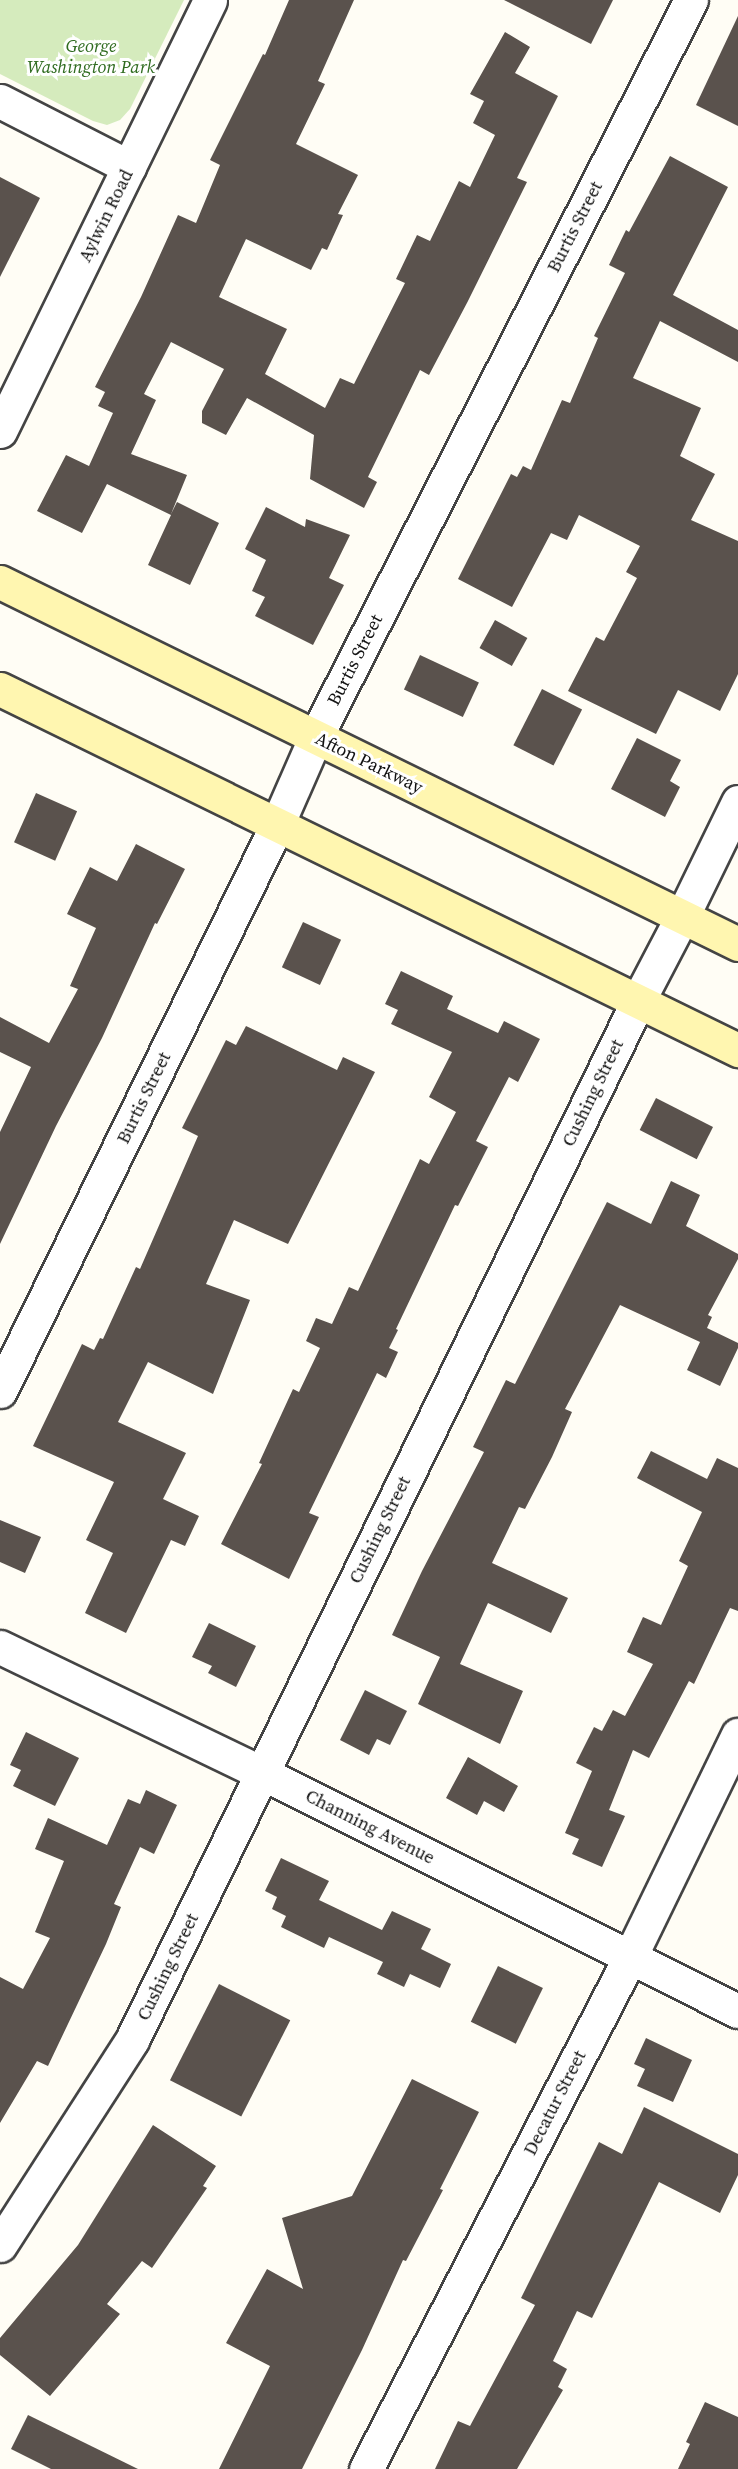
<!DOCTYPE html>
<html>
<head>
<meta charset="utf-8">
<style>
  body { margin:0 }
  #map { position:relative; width:738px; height:2469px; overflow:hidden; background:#fffdf5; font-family:"Source Serif 4",serif }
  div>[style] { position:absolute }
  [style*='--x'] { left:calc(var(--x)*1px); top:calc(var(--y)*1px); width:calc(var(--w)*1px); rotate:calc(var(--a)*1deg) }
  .green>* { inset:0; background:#d5ebbd }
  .building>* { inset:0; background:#5a524d; transform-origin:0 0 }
  .roads { filter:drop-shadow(2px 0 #444) drop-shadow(-2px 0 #444) drop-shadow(0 2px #444) drop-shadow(0 -2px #444) }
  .street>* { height:33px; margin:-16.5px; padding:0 16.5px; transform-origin:16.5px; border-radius:16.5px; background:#fff }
  .secondary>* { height:33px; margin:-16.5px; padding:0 16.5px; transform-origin:16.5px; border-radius:16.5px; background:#fff6b0 }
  span { translate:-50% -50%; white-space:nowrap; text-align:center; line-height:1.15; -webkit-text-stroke:6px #fff; paint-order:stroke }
  .park-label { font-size:18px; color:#2f6b1f; font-style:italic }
  .street-label { font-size:18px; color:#111 }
</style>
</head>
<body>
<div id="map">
  <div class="green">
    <div style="clip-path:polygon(0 0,184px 0,130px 109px,120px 120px,107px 125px,93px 121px,0 74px)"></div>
  </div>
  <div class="building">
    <div style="clip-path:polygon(289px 0,354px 0,318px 81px,325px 84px,296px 144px,358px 175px,338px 214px,343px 215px,327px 250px,322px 248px,311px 270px,246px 239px,219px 297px,287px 329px,265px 374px,325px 408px,340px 378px,354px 384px,405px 283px,396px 279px,417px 235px,430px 241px,459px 181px,470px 187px,495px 135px,473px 123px,484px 101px,470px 94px,505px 32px,530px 47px,515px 73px,558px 96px,517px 178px,527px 182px,468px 301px,429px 375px,420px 370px,368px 477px,377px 482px,364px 508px,310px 479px,314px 435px,247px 398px,226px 435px,202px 423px,202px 411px,224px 369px,171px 342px,144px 394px,156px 400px,131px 454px,187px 475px,171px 514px,177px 502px,219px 523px,190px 585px,148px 565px,171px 515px,107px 484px,82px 533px,37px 511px,66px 455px,89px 466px,113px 413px,98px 406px,105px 392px,95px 387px,141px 297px,178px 215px,196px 223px,220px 165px,210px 160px,263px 54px,265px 55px)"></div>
    <div style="clip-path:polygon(504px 0,613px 0,591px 44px)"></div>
    <div style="clip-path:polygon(738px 16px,738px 126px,696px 105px)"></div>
    <div style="clip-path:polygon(670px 156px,728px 187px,673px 295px,738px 330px,738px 362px,660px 321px,633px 378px,701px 408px,680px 456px,715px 474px,691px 520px,738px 541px,738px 674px,720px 711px,678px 690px,656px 734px,568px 691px,596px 637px,604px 641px,637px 578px,626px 572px,640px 546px,579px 515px,567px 540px,551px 533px,512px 607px,458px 579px,511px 474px,517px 477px,523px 466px,531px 470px,562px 400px,570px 403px,598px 338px,594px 336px,625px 273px,609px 265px,626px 230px,629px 232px)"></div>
    <div style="clip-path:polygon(0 177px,40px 198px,0 277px)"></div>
    <div style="clip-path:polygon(266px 507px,305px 527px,306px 519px,350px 535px,329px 578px,344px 585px,313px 645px,255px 616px,265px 597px,252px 591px,266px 560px,245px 549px)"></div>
    <div style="left:495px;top:620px;width:37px;height:32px;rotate:29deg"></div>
    <div style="left:420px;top:655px;width:65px;height:38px;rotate:25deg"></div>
    <div style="left:542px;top:689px;width:45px;height:63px;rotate:27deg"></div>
    <div style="clip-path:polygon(637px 738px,681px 760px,670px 781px,680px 787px,665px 817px,611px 789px)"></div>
    <div style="left:36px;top:793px;width:45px;height:54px;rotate:24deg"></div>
    <div style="clip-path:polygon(136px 844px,185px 869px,157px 924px,155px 923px,102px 1038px,56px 1126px,0 1244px,0 1132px,31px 1067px,0 1052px,0 1017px,49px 1043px,78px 989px,70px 986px,96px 928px,67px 914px,90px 867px,117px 881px)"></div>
    <div style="left:303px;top:922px;width:42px;height:50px;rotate:25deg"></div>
    <div style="clip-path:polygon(401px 971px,453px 996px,447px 1009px,498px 1033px,504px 1021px,540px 1039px,518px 1082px,509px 1077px,476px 1141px,488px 1147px,458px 1206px,455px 1205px,396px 1329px,398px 1330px,389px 1348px,398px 1352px,386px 1378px,377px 1373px,309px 1513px,319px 1517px,289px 1579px,221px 1544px,262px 1464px,259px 1463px,293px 1389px,299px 1392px,320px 1348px,306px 1341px,316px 1318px,332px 1324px,349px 1287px,358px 1291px,420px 1159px,429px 1164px,456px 1112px,429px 1097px,452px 1052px,391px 1024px,398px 1010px,385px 1004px)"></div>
    <div style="clip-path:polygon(246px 1026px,337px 1070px,343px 1057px,375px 1072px,288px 1244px,234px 1220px,206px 1284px,250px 1300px,213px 1394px,148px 1362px,118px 1422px,186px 1453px,163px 1499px,199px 1516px,185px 1546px,171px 1540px,126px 1633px,85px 1613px,113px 1553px,86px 1540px,114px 1482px,33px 1446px,82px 1344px,94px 1350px,100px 1338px,103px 1339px,136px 1267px,140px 1269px,198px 1136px,182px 1128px,226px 1040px,236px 1045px)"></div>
    <div style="left:656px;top:1098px;width:64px;height:36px;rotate:27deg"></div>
    <div style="clip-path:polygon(671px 1181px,700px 1195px,686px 1226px,738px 1254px,738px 1259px,708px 1315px,712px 1317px,707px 1328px,738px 1343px,738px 1348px,720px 1386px,687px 1370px,700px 1342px,620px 1305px,565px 1409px,572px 1412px,552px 1457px,525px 1509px,519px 1507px,492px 1563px,568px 1598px,551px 1633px,488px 1603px,460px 1664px,523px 1691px,500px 1744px,418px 1704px,440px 1657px,392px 1635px,422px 1571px,484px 1452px,473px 1447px,506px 1380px,515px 1384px,607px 1202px,651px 1224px)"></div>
    <div style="clip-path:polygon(651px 1451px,707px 1479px,717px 1458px,738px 1468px,738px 1611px,730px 1608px,694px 1684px,689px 1681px,649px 1758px,633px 1750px,609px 1810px,625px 1816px,602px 1867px,572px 1854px,579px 1839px,565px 1833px,592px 1771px,576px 1763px,594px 1727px,602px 1731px,613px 1710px,625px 1716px,653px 1664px,627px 1652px,643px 1617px,661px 1625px,688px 1566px,679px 1561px,702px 1512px,637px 1478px)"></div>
    <div style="clip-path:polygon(0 1520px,41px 1537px,25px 1573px,0 1562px)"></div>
    <div style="clip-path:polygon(209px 1623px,256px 1646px,236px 1687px,208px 1673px,212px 1666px,192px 1657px)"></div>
    <div style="clip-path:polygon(365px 1690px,407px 1711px,390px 1745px,377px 1739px,369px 1755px,340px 1740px)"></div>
    <div style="clip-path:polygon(26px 1732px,79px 1758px,55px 1806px,13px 1786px,21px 1770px,10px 1765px)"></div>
    <div style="clip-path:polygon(468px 1757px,518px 1786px,504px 1812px,484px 1801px,477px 1815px,446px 1798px)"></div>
    <div style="clip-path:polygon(146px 1790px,177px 1805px,154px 1854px,140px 1847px,114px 1904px,121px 1907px,106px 1944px,48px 2066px,37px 2061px,0 2123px,0 1977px,23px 1989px,50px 1938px,35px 1932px,64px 1861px,35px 1849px,48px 1818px,107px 1845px,128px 1799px,140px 1804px)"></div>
    <div style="clip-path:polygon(281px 1858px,329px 1881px,319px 1900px,382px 1930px,392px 1911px,431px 1929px,421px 1949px,451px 1964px,440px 1988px,410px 1974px,404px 1987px,377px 1974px,383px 1962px,329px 1937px,324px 1948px,281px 1927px,286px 1916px,272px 1909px,277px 1897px,265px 1891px)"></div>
    <div style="left:498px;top:1966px;width:50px;height:62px;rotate:26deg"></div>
    <div style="left:219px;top:1984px;width:80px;height:108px;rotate:27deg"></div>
    <div style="clip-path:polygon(646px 2038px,692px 2060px,673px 2102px,637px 2086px,645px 2069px,634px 2064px)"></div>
    <div style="clip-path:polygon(412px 2079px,479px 2112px,440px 2189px,443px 2190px,406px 2261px,403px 2260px,362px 2350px,302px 2469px,219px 2469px,270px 2366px,226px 2343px,267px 2269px,303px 2289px,282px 2218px,352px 2196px)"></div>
    <div style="clip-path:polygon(644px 2107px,738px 2154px,738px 2175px,720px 2213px,659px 2182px,592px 2318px,577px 2311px,553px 2361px,567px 2369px,558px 2387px,563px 2390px,517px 2469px,435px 2469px,458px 2421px,470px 2426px,535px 2305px,521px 2298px,599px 2142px,622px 2154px)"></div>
    <div style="clip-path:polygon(153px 2125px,216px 2166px,203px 2186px,207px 2188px,152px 2268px,142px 2261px,107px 2304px,120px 2314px,50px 2396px,0 2355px,0 2338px,78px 2245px)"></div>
    <div style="clip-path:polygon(705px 2402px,738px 2417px,738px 2469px,678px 2469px,690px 2444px,686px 2442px)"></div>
    <div style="clip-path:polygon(28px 2415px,138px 2469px,51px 2469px,11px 2449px)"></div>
  </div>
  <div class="roads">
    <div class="street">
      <div style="--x:0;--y:101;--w:145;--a:27.1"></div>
      <div style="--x:0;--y:431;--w:479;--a:-64"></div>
      <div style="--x:0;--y:1391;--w:630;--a:-63.92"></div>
      <div style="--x:277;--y:825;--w:97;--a:-66.3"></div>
      <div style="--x:316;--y:736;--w:826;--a:-63"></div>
      <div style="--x:0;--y:1647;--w:291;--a:25.7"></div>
      <div style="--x:262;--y:1773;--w:532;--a:26.57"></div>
      <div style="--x:0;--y:2245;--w:244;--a:-57.2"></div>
      <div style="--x:132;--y:2040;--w:1156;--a:-64.03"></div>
      <div style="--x:638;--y:1001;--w:95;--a:-62.4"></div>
      <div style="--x:682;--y:917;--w:128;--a:-64"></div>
      <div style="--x:366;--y:2469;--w:576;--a:-62.72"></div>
      <div style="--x:630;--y:1957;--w:247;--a:-64.1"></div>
    </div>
    <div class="secondary">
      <div style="--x:0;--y:582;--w:822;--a:26.13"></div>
      <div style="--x:0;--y:689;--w:822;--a:26.07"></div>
    </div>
  </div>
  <div class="park-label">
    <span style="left:91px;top:57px">George<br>Washington Park</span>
  </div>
  <div class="street-label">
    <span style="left:106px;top:216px;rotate:-64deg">Aylwin Road</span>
    <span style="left:575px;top:227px;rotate:-63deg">Burtis Street</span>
    <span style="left:355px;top:660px;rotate:-63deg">Burtis Street</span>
    <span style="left:369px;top:763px;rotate:26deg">Afton Parkway</span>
    <span style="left:593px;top:1093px;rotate:-64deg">Cushing Street</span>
    <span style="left:144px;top:1098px;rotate:-64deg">Burtis Street</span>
    <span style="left:380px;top:1530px;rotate:-64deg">Cushing Street</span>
    <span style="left:370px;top:1827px;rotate:27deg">Channing Avenue</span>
    <span style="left:168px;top:1967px;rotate:-64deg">Cushing Street</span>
    <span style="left:555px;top:2103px;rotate:-63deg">Decatur Street</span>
  </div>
</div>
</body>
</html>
